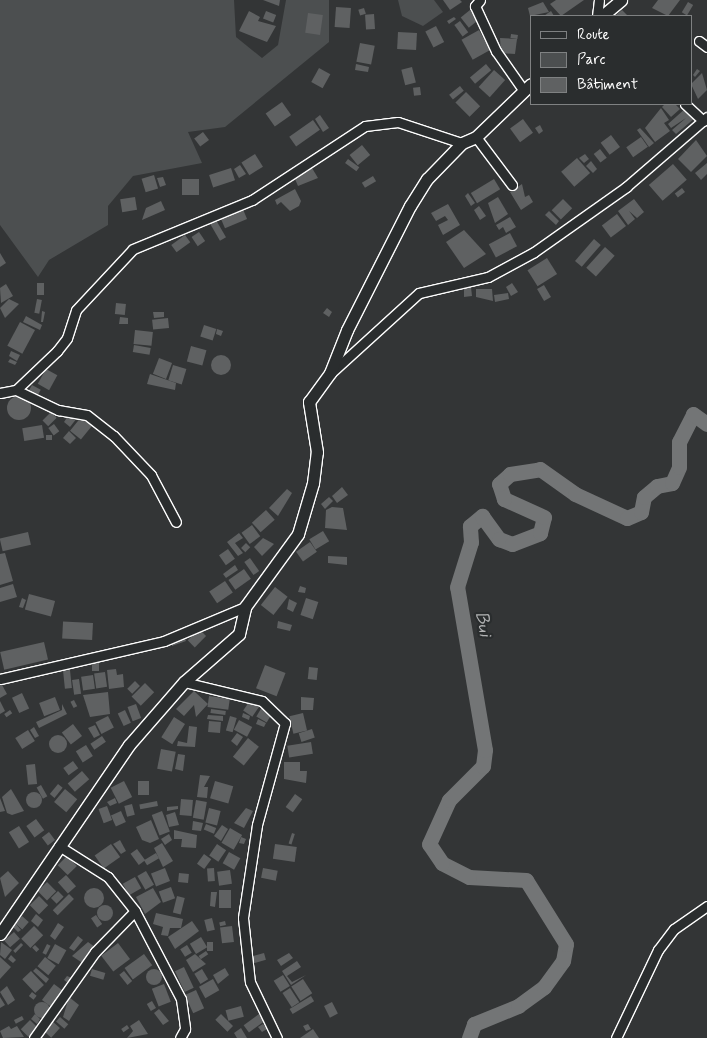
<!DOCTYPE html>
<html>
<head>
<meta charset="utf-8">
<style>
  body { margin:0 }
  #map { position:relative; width:707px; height:1038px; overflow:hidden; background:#333536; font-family:Mynerve,sans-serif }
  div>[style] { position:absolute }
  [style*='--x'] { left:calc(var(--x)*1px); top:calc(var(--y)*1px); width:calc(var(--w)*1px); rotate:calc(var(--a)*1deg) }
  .green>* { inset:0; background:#4c4f50 }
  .river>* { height:15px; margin:-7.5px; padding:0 7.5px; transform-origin:7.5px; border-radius:7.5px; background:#737576 }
  .building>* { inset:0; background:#5f6162; transform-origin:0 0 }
  .round { border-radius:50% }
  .roads { filter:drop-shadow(1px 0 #fff) drop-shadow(-1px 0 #fff) drop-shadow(0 1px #fff) drop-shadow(0 -1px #fff) }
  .minor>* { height:9px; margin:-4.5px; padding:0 4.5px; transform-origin:4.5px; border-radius:4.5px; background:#2a2d2e }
  .tertiary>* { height:11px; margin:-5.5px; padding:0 5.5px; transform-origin:5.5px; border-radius:5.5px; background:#2a2d2e }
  span { translate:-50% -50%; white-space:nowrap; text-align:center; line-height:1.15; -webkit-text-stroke:4.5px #2a2d2e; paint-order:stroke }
  .water-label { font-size:19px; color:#b2b3b4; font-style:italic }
  .legend { position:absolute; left:530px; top:15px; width:162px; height:90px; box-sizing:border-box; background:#2a2d2e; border:1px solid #7f8182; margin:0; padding:6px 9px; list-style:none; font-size:15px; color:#fff }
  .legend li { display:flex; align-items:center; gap:10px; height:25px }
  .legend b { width:25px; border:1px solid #7f8182 }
</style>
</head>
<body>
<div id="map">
  <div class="green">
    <div style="clip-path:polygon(0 0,234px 0,236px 37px,262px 58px,278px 45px,286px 0,329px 0,329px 42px,225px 127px,188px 132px,202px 163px,133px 176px,108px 206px,108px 225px,49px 260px,38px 277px,0 225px)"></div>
    <div style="clip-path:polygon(398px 0,434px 0,443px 12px,423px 26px,402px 16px)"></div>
  </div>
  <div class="river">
    <div style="--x:469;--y:1038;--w:15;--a:-70"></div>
    <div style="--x:474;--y:1024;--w:48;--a:-22.2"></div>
    <div style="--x:518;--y:1006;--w:32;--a:-36"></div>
    <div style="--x:544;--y:987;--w:32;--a:-54"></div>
    <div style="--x:563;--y:961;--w:17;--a:-80"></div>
    <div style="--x:566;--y:944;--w:75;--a:-122"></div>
    <div style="--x:526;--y:880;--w:57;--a:-177"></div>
    <div style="--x:469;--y:877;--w:30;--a:-153"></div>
    <div style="--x:442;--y:863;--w:23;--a:-124"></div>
    <div style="--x:429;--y:844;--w:48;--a:-65.6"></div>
    <div style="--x:449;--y:800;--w:48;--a:-45"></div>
    <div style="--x:483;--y:766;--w:16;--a:-83"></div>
    <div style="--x:485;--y:750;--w:165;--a:-99.7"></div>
    <div style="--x:457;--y:587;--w:47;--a:-72.7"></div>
    <div style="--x:471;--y:542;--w:16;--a:-94"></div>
    <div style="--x:470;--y:526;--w:16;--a:-40"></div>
    <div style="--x:482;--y:516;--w:29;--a:54"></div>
    <div style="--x:499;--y:539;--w:14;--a:21"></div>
    <div style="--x:512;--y:544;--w:30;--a:-21"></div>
    <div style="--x:540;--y:533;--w:16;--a:-76"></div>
    <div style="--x:544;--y:517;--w:44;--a:-155.8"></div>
    <div style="--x:504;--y:499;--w:16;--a:-108"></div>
    <div style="--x:499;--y:484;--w:15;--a:-42"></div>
    <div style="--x:510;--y:474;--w:30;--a:-9"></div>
    <div style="--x:540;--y:469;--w:43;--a:35.5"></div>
    <div style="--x:575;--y:494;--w:57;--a:24.8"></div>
    <div style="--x:627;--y:518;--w:15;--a:-23"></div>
    <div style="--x:641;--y:512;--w:15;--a:-79"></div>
    <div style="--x:644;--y:497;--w:17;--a:-40"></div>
    <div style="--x:657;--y:486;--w:15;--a:-11"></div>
    <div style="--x:672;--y:483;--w:17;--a:-66"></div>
    <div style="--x:679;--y:467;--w:25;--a:-90"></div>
    <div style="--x:679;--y:442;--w:31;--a:-63"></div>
    <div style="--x:693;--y:414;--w:17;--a:36"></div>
  </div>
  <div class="building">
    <div style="clip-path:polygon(263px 0,280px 0,279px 6px)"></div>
    <div style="clip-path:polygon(443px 0,460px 0,462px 2px,450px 10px)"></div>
    <div style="clip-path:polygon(556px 0,584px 0,561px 16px,550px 4px)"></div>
    <div style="clip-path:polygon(658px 0,680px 0,668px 16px,652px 8px)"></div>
    <div style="clip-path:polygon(543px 2px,549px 12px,530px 16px,528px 8px)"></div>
    <div style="left:688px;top:2px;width:6px;height:12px;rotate:31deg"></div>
    <div style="left:336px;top:7px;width:15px;height:20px;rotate:4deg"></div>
    <div style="left:364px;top:8px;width:6px;height:6px;rotate:72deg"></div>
    <div style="left:470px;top:10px;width:13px;height:12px;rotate:51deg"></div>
    <div style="clip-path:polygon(622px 10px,628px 16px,615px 16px)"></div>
    <div style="clip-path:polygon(249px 11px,260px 17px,258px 21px,276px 26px,267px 42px,239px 31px)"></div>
    <div style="left:266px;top:11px;width:11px;height:8px;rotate:22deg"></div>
    <div style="clip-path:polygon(551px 11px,554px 16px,544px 16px,548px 13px)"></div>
    <div style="left:308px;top:13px;width:15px;height:20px;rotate:8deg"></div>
    <div style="left:374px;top:14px;width:15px;height:9px;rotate:86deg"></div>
    <div style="clip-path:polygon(454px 17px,456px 19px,449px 24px,447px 21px)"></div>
    <div style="left:460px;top:21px;width:14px;height:7px;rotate:54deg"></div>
    <div style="left:436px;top:26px;width:18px;height:12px;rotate:63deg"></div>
    <div style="left:479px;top:30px;width:23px;height:20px;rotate:61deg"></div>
    <div style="left:398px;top:32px;width:19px;height:17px;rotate:3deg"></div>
    <div style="left:511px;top:34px;width:7px;height:4px;rotate:8deg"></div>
    <div style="clip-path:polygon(500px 38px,517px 39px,515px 54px,501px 53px)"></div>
    <div style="left:360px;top:43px;width:15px;height:19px;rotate:11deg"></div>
    <div style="clip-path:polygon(356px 64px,369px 67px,368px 72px,355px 70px)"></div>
    <div style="left:486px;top:64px;width:8px;height:21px;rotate:50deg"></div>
    <div style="left:412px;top:67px;width:16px;height:11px;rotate:76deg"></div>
    <div style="left:319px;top:68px;width:13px;height:16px;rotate:29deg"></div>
    <div style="clip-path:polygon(697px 69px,700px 71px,695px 77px,693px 75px)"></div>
    <div style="left:494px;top:70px;width:15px;height:23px;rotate:42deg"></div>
    <div style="clip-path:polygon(702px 73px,707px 90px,698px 99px,691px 84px)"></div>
    <div style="left:460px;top:86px;width:6px;height:14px;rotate:51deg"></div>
    <div style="left:420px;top:87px;width:8px;height:7px;rotate:83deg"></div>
    <div style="left:466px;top:92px;width:20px;height:15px;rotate:45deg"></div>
    <div style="left:282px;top:102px;width:16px;height:20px;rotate:55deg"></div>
    <div style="clip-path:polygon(665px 104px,675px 104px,680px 109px,671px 117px,662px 107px)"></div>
    <div style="clip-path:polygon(661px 108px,669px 120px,664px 123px,670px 131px,655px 142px,645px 128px)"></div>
    <div style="clip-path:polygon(686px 108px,695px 118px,676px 134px,672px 130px,686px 118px,671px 128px,668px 124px)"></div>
    <div style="clip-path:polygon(320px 115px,329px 128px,323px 132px,315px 119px)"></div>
    <div style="left:523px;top:119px;width:17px;height:16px;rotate:54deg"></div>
    <div style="left:313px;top:120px;width:12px;height:29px;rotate:55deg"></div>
    <div style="clip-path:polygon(540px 125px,543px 131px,539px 134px,535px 128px)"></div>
    <div style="clip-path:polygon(640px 128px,654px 143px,649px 147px,637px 130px)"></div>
    <div style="left:203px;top:132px;width:10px;height:11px;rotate:53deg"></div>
    <div style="left:611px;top:135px;width:15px;height:13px;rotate:53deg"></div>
    <div style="left:641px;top:137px;width:12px;height:18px;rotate:55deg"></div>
    <div style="clip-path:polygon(696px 140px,707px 156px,691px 172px,678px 159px)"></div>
    <div style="left:362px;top:145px;width:13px;height:16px;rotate:51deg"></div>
    <div style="left:600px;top:149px;width:11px;height:8px;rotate:52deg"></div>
    <div style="left:255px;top:154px;width:15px;height:16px;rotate:58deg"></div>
    <div style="clip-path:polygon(585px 154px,589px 159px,584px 163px,579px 158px)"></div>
    <div style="left:577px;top:158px;width:20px;height:21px;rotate:49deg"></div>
    <div style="left:348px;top:159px;width:14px;height:5px;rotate:36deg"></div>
    <div style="clip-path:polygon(591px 161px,597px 169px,593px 173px,586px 166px)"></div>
    <div style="clip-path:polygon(707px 163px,707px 174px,701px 180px,695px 173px)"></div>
    <div style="left:673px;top:164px;width:21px;height:32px;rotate:49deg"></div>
    <div style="clip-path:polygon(240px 165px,246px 174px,239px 178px,234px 169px)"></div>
    <div style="left:231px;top:168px;width:13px;height:23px;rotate:72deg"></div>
    <div style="clip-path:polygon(312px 168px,318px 178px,298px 186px,295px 179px)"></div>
    <div style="left:154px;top:175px;width:14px;height:13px;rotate:73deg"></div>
    <div style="left:373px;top:176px;width:6px;height:13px;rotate:59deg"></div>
    <div style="clip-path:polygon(163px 177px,166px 185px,160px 187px,157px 178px)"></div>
    <div style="left:182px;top:179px;width:17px;height:16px"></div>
    <div style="left:494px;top:179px;width:12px;height:27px;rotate:59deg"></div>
    <div style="clip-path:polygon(522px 184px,525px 197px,529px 195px,533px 202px,521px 210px,510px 192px)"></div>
    <div style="left:682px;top:188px;width:5px;height:9px;rotate:53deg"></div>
    <div style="clip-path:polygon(295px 189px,301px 201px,299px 206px,290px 211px,281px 202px,277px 205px,275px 200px)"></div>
    <div style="clip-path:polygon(468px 193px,475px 203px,471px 206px,465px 196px)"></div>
    <div style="left:135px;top:197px;width:13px;height:15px;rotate:81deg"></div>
    <div style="clip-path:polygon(498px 197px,508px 214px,495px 223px,488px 203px)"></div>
    <div style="left:563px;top:199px;width:13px;height:16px;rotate:45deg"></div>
    <div style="clip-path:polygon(634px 199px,644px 212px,637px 218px,629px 211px,635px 219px,628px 225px,618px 211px)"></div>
    <div style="clip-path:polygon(161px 201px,165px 210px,142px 220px,146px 208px)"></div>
    <div style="clip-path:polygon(448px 204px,460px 225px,443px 235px,438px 225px,448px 220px,445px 216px,436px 221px,431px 213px)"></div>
    <div style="clip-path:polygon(479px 206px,486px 216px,480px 220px,474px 210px)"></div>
    <div style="left:242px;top:207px;width:13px;height:24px;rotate:67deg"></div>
    <div style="clip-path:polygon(549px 211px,559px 221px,556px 225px,545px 215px)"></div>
    <div style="left:617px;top:214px;width:15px;height:19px;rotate:53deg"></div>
    <div style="clip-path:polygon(510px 217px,516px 227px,506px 233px,503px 227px,499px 230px,496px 225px)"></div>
    <div style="left:216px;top:220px;width:20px;height:7px;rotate:60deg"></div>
    <div style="clip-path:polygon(464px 230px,486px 254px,464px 268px,446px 242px)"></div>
    <div style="left:199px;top:232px;width:11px;height:9px;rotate:56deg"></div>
    <div style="left:510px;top:233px;width:15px;height:24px;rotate:62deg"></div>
    <div style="left:185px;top:235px;width:9px;height:17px;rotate:54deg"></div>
    <div style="left:594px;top:239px;width:9px;height:29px;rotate:41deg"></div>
    <div style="left:605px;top:247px;width:13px;height:28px;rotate:42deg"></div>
    <div style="clip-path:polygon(0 253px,6px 263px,0 267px)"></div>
    <div style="left:547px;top:258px;width:19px;height:23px;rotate:58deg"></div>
    <div style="left:37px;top:283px;width:7px;height:12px"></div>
    <div style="clip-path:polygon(512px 283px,518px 292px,511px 296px,506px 287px)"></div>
    <div style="clip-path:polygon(6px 284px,13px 296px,1px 303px,0 288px)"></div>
    <div style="left:544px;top:285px;width:14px;height:8px;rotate:60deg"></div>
    <div style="clip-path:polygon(471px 287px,472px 296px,464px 297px,464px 288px)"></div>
    <div style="clip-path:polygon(476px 289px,492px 289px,493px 301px,476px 297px)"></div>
    <div style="clip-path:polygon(508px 293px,509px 299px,495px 302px,494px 295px)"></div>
    <div style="clip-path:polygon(9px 299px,19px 304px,5px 318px,0 308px)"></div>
    <div style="left:37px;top:299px;width:5px;height:14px;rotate:11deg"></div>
    <div style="left:116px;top:303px;width:10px;height:11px;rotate:6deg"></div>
    <div style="clip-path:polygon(327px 308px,332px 312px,329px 317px,323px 313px)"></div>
    <div style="clip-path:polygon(42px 311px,45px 312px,43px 322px,41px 322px)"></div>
    <div style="clip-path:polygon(153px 312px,164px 312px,164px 317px,154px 318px)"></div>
    <div style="clip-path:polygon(26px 316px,42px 325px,40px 330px,23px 322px)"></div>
    <div style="clip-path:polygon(120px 317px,128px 318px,128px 324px,119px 324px)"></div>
    <div style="left:168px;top:318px;width:10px;height:16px;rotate:84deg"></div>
    <div style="left:20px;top:322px;width:17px;height:27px;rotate:28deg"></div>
    <div style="left:204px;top:325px;width:13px;height:12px;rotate:18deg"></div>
    <div style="clip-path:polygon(217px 329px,223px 331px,221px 336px,216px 334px)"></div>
    <div style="left:135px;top:330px;width:18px;height:14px;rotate:6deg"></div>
    <div style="left:134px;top:345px;width:17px;height:7px;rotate:10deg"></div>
    <div style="left:191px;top:346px;width:16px;height:16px;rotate:15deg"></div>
    <div style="clip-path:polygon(11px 351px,20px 355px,17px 361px,9px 356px)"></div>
    <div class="round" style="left:211px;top:355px;width:20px;height:20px"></div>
    <div style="left:159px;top:358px;width:14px;height:17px;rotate:21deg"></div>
    <div style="clip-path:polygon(10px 359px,17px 362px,15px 365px,8px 362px)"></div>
    <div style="left:173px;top:365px;width:14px;height:16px;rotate:17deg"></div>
    <div style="left:46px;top:369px;width:13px;height:17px;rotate:29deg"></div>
    <div style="clip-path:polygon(150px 374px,176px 383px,175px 390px,147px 384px)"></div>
    <div style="left:32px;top:385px;width:10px;height:7px;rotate:29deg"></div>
    <div class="round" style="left:7px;top:396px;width:24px;height:24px"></div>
    <div style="left:51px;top:412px;width:8px;height:12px;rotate:45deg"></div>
    <div style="clip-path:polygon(70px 413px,77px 418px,70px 427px,64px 422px)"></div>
    <div style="left:82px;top:416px;width:14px;height:19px;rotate:39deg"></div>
    <div style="left:54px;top:424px;width:9px;height:7px;rotate:54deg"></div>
    <div style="left:42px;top:425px;width:13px;height:20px;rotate:81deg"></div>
    <div style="clip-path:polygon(69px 431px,76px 438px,70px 444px,63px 438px)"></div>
    <div style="left:46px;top:435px;width:6px;height:5px"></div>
    <div style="clip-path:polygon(342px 487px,348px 495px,337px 503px,332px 496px)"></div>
    <div style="clip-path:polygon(287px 489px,292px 493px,278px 516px,269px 508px)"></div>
    <div style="clip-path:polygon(329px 497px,333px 501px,325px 509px,321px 504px)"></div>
    <div style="clip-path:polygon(332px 507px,343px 508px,347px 530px,325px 528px,326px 510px)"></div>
    <div style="left:266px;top:510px;width:13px;height:19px;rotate:48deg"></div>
    <div style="left:252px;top:525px;width:14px;height:13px;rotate:54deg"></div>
    <div style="left:323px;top:531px;width:12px;height:16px;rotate:59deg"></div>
    <div style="left:28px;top:532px;width:13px;height:29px;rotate:77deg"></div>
    <div style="clip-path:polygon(239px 533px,243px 538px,235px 543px,243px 553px,238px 556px,227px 542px)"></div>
    <div style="clip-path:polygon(263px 538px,274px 544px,262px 556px,254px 547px)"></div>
    <div style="left:310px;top:542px;width:12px;height:17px;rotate:55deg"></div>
    <div style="left:246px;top:543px;width:6px;height:7px;rotate:45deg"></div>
    <div style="left:228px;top:549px;width:12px;height:11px;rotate:55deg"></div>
    <div style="clip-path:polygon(5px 553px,13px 581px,0 585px,0 554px)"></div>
    <div style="clip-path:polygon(328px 556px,347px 557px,347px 565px,328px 563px)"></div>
    <div style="left:250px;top:558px;width:16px;height:7px;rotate:55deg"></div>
    <div style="clip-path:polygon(235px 565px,238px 570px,226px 578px,223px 574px)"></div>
    <div style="left:244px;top:569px;width:12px;height:19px;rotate:55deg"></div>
    <div style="left:225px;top:581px;width:14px;height:19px;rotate:56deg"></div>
    <div style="clip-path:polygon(13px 584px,17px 597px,0 602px,0 588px)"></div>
    <div style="clip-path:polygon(300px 586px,306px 588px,305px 593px,298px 592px)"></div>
    <div style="left:275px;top:587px;width:16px;height:23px;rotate:38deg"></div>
    <div style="left:29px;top:594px;width:27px;height:16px;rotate:15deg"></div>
    <div style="clip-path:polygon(22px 598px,26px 600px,23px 608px,19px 607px)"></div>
    <div style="left:306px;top:598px;width:13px;height:18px;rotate:18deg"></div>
    <div style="clip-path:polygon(289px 599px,297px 603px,293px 612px,287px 609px)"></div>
    <div style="clip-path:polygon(278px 621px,292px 625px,290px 631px,277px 628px)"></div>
    <div style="left:93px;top:623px;width:17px;height:30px;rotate:93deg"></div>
    <div style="left:199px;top:629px;width:10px;height:16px;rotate:45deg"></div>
    <div style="clip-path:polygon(184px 636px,186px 641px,172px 646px,171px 640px)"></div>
    <div style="left:44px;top:642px;width:18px;height:45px;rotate:77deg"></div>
    <div style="left:92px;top:662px;width:7px;height:9px"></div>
    <div style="left:265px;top:665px;width:22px;height:25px;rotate:21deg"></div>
    <div style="left:309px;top:667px;width:9px;height:12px;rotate:6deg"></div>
    <div style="clip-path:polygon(116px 669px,117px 675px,123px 674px,124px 687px,109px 689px,107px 670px)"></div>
    <div style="left:70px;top:670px;width:18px;height:7px;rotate:84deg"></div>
    <div style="left:105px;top:672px;width:15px;height:11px;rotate:82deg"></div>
    <div style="left:93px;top:675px;width:14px;height:12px;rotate:82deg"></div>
    <div style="left:79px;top:679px;width:15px;height:7px;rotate:82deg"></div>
    <div style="left:135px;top:681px;width:7px;height:11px;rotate:45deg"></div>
    <div style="clip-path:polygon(1px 683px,7px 694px,0 698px,0 684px)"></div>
    <div style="left:145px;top:683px;width:13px;height:19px;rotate:45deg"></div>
    <div style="clip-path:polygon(194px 691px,208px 704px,196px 717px,194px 705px,184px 716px,176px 709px)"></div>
    <div style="clip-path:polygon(108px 692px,110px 714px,90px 717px,83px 695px)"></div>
    <div style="left:22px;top:693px;width:17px;height:11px;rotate:65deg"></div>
    <div style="left:209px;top:696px;width:21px;height:11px;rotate:8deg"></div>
    <div style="left:55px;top:697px;width:14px;height:17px;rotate:69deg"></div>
    <div style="clip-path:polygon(301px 697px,314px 698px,313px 710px,301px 710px)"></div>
    <div style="left:251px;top:699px;width:11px;height:14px;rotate:34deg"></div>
    <div style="left:74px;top:700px;width:7px;height:4px;rotate:63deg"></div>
    <div style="clip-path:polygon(0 701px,5px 711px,0 714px)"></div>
    <div style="clip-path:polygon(62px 704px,67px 714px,39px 728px,36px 722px,62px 710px)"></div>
    <div style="left:136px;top:704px;width:15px;height:9px;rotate:70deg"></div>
    <div style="left:262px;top:707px;width:12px;height:11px;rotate:31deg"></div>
    <div style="left:211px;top:709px;width:15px;height:4px;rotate:8deg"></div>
    <div style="left:10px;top:710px;width:4px;height:7px;rotate:56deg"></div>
    <div style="left:125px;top:710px;width:14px;height:8px;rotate:65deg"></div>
    <div style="clip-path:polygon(243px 713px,250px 716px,249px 720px,242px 717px)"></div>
    <div style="left:303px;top:713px;width:18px;height:14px;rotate:77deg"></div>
    <div style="clip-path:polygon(208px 715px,223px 716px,223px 721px,207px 719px)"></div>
    <div style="left:108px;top:716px;width:13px;height:14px;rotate:63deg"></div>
    <div style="left:230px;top:716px;width:7px;height:15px;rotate:16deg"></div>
    <div style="left:174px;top:717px;width:13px;height:24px;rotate:32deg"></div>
    <div style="clip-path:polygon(258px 719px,266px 723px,264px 727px,256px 724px)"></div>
    <div style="left:239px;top:720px;width:15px;height:11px;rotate:28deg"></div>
    <div style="left:209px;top:721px;width:12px;height:11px;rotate:5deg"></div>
    <div style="left:73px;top:724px;width:15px;height:14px;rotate:53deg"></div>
    <div style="clip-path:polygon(95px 725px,100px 735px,94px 738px,88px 728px)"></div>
    <div style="clip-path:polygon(189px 726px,197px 727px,195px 747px,177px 746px,178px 741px,187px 743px)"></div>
    <div style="clip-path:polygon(34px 727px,39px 736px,35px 738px,30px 730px)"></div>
    <div style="left:312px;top:729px;width:9px;height:14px;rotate:72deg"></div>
    <div style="left:28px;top:730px;width:13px;height:15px;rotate:58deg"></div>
    <div style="clip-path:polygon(237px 733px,243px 737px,237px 746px,231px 741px)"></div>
    <div class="round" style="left:49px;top:735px;width:18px;height:18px"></div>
    <div style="left:102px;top:736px;width:7px;height:14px;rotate:56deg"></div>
    <div style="left:248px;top:738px;width:14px;height:24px;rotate:39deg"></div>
    <div style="left:311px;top:742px;width:12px;height:24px;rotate:81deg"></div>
    <div style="left:86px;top:745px;width:13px;height:12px;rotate:58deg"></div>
    <div style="left:161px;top:749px;width:15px;height:20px;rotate:11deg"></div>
    <div style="clip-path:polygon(178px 754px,185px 755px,183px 771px,175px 769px)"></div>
    <div style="left:73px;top:761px;width:9px;height:12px;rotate:54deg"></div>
    <div style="clip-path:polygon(284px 762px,300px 762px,300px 771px,307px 771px,306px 783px,284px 779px)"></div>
    <div style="left:35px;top:764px;width:20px;height:9px;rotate:84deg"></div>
    <div style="left:82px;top:771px;width:11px;height:19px;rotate:49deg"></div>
    <div style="clip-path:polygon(200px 775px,210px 776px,204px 787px,208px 787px,207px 798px,197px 797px)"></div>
    <div style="left:124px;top:781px;width:18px;height:15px;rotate:63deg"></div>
    <div style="left:138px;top:781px;width:11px;height:14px"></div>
    <div style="left:215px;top:781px;width:19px;height:18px;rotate:16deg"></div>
    <div style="left:58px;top:784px;width:6px;height:13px;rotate:39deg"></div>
    <div style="left:41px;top:785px;width:13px;height:5px;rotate:61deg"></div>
    <div style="clip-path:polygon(11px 789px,24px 811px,12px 815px,7px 813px,2px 797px)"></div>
    <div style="left:65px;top:789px;width:16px;height:17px;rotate:40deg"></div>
    <div class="round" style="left:26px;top:792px;width:16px;height:16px"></div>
    <div style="left:295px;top:794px;width:9px;height:16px;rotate:36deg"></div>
    <div style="clip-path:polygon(0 798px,5px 811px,0 812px)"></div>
    <div style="clip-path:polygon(115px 798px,117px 803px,110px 806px,107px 802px)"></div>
    <div style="left:181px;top:799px;width:12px;height:16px;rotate:5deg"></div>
    <div style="left:196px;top:800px;width:11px;height:18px;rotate:10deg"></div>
    <div style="left:157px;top:801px;width:5px;height:18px;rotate:79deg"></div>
    <div style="left:132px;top:804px;width:11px;height:8px;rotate:75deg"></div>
    <div style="left:107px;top:806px;width:15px;height:9px;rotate:70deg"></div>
    <div style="clip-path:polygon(178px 806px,178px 809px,167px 811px,167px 807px)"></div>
    <div style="left:209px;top:808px;width:12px;height:15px;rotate:14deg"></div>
    <div style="clip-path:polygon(246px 808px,253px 811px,244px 828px,234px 823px)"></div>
    <div style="left:121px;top:811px;width:12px;height:11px;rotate:66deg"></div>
    <div style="left:162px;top:811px;width:22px;height:11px;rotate:69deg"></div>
    <div style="clip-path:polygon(175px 812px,179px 825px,169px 827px,166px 815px)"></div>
    <div style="left:36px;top:819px;width:14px;height:12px;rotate:54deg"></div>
    <div style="clip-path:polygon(151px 820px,159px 839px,150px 843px,142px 840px,136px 827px)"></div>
    <div style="clip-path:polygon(193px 821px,203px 823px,201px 831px,192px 830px)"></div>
    <div style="left:206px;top:824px;width:11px;height:6px;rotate:22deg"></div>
    <div style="clip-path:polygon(222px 825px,228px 829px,221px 841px,214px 836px)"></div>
    <div style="left:19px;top:826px;width:19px;height:12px;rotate:58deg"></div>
    <div style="left:230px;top:828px;width:14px;height:17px;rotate:30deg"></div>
    <div style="clip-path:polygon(174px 830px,197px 835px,196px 848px,181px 847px,182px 839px,174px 839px)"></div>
    <div style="left:49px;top:832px;width:10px;height:9px;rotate:53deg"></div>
    <div style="left:292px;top:833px;width:3px;height:11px;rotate:18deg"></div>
    <div style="clip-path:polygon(169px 834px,172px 840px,165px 845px,161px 839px)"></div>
    <div style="clip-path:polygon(241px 837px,246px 839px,244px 844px,239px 843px)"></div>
    <div style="clip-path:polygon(120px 840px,126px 851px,121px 854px,113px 844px)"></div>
    <div style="clip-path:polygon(162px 843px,173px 861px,163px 867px,154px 848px)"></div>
    <div style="left:111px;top:844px;width:16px;height:20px;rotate:55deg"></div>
    <div style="left:217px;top:844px;width:11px;height:14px;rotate:34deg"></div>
    <div style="left:275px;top:844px;width:22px;height:15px;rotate:8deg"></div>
    <div style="left:137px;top:849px;width:14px;height:8px;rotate:54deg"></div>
    <div style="left:229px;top:852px;width:13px;height:13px;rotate:29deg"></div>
    <div style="left:156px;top:853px;width:6px;height:14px;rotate:59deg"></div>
    <div style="left:204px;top:854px;width:9px;height:12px;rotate:36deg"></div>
    <div style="left:67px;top:856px;width:14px;height:13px;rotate:45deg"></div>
    <div style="left:165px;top:868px;width:14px;height:15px;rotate:69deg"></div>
    <div style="left:214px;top:868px;width:13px;height:7px;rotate:86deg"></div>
    <div style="left:263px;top:868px;width:15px;height:10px;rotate:11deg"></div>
    <div style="left:230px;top:870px;width:14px;height:13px;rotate:82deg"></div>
    <div style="clip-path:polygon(8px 871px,19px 883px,5px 897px,0 878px)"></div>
    <div style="left:146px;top:871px;width:16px;height:10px;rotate:60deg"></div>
    <div style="left:179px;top:873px;width:10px;height:9px;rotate:6deg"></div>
    <div style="left:66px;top:875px;width:15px;height:11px;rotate:48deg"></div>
    <div style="left:135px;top:877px;width:13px;height:14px;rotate:61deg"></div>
    <div style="left:47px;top:882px;width:13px;height:13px;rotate:45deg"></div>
    <div style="left:171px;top:887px;width:12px;height:13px;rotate:70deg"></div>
    <div style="clip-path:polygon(153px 888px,161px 902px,145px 914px,136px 897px)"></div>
    <div class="round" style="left:84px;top:888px;width:20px;height:20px"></div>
    <div style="left:219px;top:890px;width:12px;height:18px"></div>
    <div style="left:58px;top:891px;width:8px;height:10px;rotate:45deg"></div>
    <div style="clip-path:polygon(211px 892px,217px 892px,215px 907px,210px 906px)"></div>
    <div style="left:69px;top:894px;width:7px;height:23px;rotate:45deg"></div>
    <div style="left:39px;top:896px;width:13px;height:13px;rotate:45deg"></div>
    <div style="left:177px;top:896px;width:8px;height:17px;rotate:14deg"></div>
    <div class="round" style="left:97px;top:905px;width:16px;height:16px"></div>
    <div style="clip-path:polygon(156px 913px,183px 919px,181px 928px,170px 928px,168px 936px,161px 935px,163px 927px,153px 924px)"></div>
    <div style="clip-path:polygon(36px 914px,43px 920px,38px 927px,31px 921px)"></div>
    <div style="left:96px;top:915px;width:11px;height:6px;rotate:56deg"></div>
    <div style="left:22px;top:916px;width:9px;height:10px;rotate:41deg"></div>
    <div style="left:212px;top:918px;width:12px;height:8px;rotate:76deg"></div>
    <div style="clip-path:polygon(192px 921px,199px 931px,175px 949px,168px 937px)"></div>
    <div style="left:225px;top:921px;width:4px;height:6px;rotate:76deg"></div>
    <div style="clip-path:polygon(58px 923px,64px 927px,55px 940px,50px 936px)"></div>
    <div style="clip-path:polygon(16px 924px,21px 930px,18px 932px,13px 927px)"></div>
    <div style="left:34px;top:926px;width:13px;height:18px;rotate:45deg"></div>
    <div style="left:232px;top:926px;width:16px;height:12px;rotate:83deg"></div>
    <div style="left:14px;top:932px;width:9px;height:13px;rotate:49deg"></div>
    <div style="clip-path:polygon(78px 936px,83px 940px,74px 951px,69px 948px)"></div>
    <div style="left:201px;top:937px;width:12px;height:13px;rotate:59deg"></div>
    <div style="clip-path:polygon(1px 942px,12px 950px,5px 959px,0 955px)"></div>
    <div style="clip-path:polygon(88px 942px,95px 947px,84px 964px,72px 956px)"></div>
    <div style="left:207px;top:942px;width:6px;height:9px"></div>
    <div style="left:21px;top:943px;width:3px;height:11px;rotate:45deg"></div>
    <div style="left:118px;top:943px;width:20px;height:21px;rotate:53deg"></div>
    <div style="left:47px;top:944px;width:4px;height:10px;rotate:27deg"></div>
    <div style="left:55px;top:944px;width:13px;height:16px;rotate:29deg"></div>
    <div style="left:35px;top:945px;width:6px;height:4px;rotate:45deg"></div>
    <div style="left:187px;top:945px;width:9px;height:8px;rotate:58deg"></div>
    <div style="left:206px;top:951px;width:4px;height:9px;rotate:56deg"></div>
    <div style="left:264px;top:953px;width:7px;height:13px;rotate:74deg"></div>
    <div style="clip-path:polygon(289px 953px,293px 958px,281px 966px,277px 960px)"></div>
    <div style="left:144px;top:954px;width:14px;height:24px;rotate:54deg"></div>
    <div style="clip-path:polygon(195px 954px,206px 964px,193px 972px,186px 960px)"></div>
    <div style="clip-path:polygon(11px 955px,16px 960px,13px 963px,8px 959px)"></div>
    <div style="clip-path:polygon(0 957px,11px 967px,0 979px)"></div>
    <div style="left:45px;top:957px;width:14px;height:12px;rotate:39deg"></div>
    <div style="clip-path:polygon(297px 961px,301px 967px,287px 976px,292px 982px,306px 975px,291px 985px,282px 971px)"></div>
    <div style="left:184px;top:967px;width:23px;height:10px;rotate:65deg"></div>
    <div style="clip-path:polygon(36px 968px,49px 979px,46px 983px,33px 971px)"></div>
    <div style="clip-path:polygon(225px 968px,229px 975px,218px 984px,213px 975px)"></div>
    <div style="left:92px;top:969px;width:14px;height:7px;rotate:17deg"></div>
    <div style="left:202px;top:969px;width:12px;height:9px;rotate:59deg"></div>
    <div class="round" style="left:146px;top:969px;width:16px;height:16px"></div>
    <div style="left:31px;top:971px;width:19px;height:12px;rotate:47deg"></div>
    <div style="left:124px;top:971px;width:13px;height:6px;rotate:51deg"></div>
    <div style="left:283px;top:975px;width:13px;height:11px;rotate:58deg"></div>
    <div style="clip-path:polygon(67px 976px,72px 978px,68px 983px,64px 980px)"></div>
    <div style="left:213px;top:979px;width:13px;height:16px;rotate:61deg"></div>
    <div style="left:303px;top:979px;width:17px;height:14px;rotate:57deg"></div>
    <div style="left:54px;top:984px;width:15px;height:20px;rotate:37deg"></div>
    <div style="left:164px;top:984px;width:19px;height:13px;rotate:69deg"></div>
    <div style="clip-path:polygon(7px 986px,15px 1000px,8px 1005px,0 992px)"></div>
    <div style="left:290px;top:988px;width:17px;height:9px;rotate:57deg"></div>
    <div style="left:196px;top:990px;width:20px;height:12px;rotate:66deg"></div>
    <div style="left:32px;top:992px;width:6px;height:5px;rotate:39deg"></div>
    <div style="left:311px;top:996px;width:6px;height:25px;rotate:59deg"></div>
    <div style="clip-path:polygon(0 997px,5px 1005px,0 1008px)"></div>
    <div style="clip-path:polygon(69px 997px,79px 1005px,69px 1021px,63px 1017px)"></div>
    <div style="left:152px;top:1001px;width:8px;height:6px;rotate:60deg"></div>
    <div style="left:332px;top:1002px;width:13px;height:9px;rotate:63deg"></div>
    <div class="round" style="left:34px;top:1002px;width:16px;height:16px"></div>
    <div style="left:241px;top:1006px;width:11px;height:16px;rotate:75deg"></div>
    <div style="clip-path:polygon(159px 1009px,169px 1021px,163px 1025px,154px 1013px)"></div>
    <div style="clip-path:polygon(35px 1014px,40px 1019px,37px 1024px,31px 1019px)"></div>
    <div style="left:221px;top:1014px;width:17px;height:8px;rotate:45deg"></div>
    <div style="left:259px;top:1014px;width:9px;height:19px;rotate:54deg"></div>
    <div style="left:22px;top:1016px;width:4px;height:9px;rotate:63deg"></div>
    <div style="left:60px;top:1017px;width:11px;height:6px;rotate:41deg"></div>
    <div style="left:30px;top:1020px;width:11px;height:13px;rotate:45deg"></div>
    <div style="left:51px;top:1020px;width:12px;height:13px;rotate:42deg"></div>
    <div style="clip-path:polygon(139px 1020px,148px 1034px,127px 1038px,133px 1031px,130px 1026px)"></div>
    <div style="clip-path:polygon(263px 1024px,267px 1029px,262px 1032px,258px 1027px)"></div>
    <div style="clip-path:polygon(308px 1024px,311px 1029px,306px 1031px,303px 1026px)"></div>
    <div style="left:127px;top:1025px;width:4px;height:7px;rotate:56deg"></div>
    <div style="clip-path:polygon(9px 1026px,11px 1029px,17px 1026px,24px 1037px,3px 1038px,0 1031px)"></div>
    <div style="clip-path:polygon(241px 1028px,247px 1038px,237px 1038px,234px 1033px)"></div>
    <div style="clip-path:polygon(313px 1029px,319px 1038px,300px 1038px)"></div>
  </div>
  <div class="roads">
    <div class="minor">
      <div style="--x:480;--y:0;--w:8;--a:130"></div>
      <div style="--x:475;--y:6;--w:50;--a:65"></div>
      <div style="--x:496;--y:51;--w:49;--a:55"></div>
      <div style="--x:597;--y:16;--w:16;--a:-83"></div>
      <div style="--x:699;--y:41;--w:10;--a:37"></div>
      <div style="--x:685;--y:104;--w:25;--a:43"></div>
      <div style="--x:476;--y:137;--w:60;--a:53.1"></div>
      <div style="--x:331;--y:373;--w:119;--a:-42.3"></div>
      <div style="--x:419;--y:293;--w:71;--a:-13.1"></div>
      <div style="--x:488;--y:277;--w:52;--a:-28.5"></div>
      <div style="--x:534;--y:252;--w:113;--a:-35.2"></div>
      <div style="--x:626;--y:187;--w:107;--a:-40.8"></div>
      <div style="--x:16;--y:390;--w:47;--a:25.5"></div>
      <div style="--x:58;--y:410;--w:29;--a:10"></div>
      <div style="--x:87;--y:415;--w:34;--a:38"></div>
      <div style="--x:114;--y:436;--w:54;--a:46.5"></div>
      <div style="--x:151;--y:475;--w:53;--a:62"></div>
      <div style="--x:0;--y:393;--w:16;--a:-11"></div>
      <div style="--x:16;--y:390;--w:57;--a:-43.6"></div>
      <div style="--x:57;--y:351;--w:16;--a:-52"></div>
      <div style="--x:67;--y:338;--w:29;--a:-72"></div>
      <div style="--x:76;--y:310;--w:83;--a:-46.9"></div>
      <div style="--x:133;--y:249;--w:129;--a:-22.4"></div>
      <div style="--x:252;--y:200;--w:135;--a:-33.2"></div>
      <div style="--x:365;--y:126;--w:33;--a:-7"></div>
      <div style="--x:398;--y:122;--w:67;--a:18.2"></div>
      <div style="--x:0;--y:679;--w:168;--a:-13"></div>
      <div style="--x:164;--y:641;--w:88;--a:-22.8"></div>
      <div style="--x:184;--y:682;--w:80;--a:13.7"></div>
      <div style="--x:262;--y:701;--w:32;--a:44"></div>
      <div style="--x:285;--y:723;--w:106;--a:105.4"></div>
      <div style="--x:257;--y:825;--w:94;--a:98.6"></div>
      <div style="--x:243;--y:918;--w:64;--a:83.8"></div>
      <div style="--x:250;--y:982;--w:62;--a:64.3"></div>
      <div style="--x:59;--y:846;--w:58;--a:32.3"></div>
      <div style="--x:108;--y:877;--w:43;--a:51.5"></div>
      <div style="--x:135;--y:911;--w:99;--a:62.4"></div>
      <div style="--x:181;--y:999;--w:30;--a:82"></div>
      <div style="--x:185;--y:1029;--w:10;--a:119"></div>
      <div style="--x:34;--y:1038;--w:105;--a:-54.7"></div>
      <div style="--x:95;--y:952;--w:57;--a:-45.7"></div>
      <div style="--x:616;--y:1038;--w:98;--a:-64.5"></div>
      <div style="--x:658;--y:950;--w:26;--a:-53"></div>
      <div style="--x:674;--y:929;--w:40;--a:-34.9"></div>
    </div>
    <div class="tertiary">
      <div style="--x:602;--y:16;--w:25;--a:-40"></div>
      <div style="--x:0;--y:934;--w:229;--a:-55.7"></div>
      <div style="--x:129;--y:745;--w:84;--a:-48.9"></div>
      <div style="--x:184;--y:682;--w:73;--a:-41.1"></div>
      <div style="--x:239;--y:634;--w:28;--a:-77"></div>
      <div style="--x:245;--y:607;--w:90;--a:-54"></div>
      <div style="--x:298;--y:534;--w:53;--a:-73.6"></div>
      <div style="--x:313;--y:483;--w:31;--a:-83"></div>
      <div style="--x:317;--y:452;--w:51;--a:-99.1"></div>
      <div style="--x:309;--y:402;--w:36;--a:-54"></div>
      <div style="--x:330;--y:373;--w:46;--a:-68.4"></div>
      <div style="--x:347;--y:330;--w:139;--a:-63.1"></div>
      <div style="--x:410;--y:206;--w:32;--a:-58"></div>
      <div style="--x:427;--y:179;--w:50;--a:-45.8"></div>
      <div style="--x:462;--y:143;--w:15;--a:-23"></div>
      <div style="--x:476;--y:137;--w:76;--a:-43.9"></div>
    </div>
  </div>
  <div class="water-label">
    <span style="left:483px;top:624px;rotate:80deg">Bui</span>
  </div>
  <ul class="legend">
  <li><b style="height:6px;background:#2a2d2e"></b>Route</li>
  <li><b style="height:14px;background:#4c4f50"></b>Parc</li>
  <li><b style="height:14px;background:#5f6162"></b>Bâtiment</li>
  </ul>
</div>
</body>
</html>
